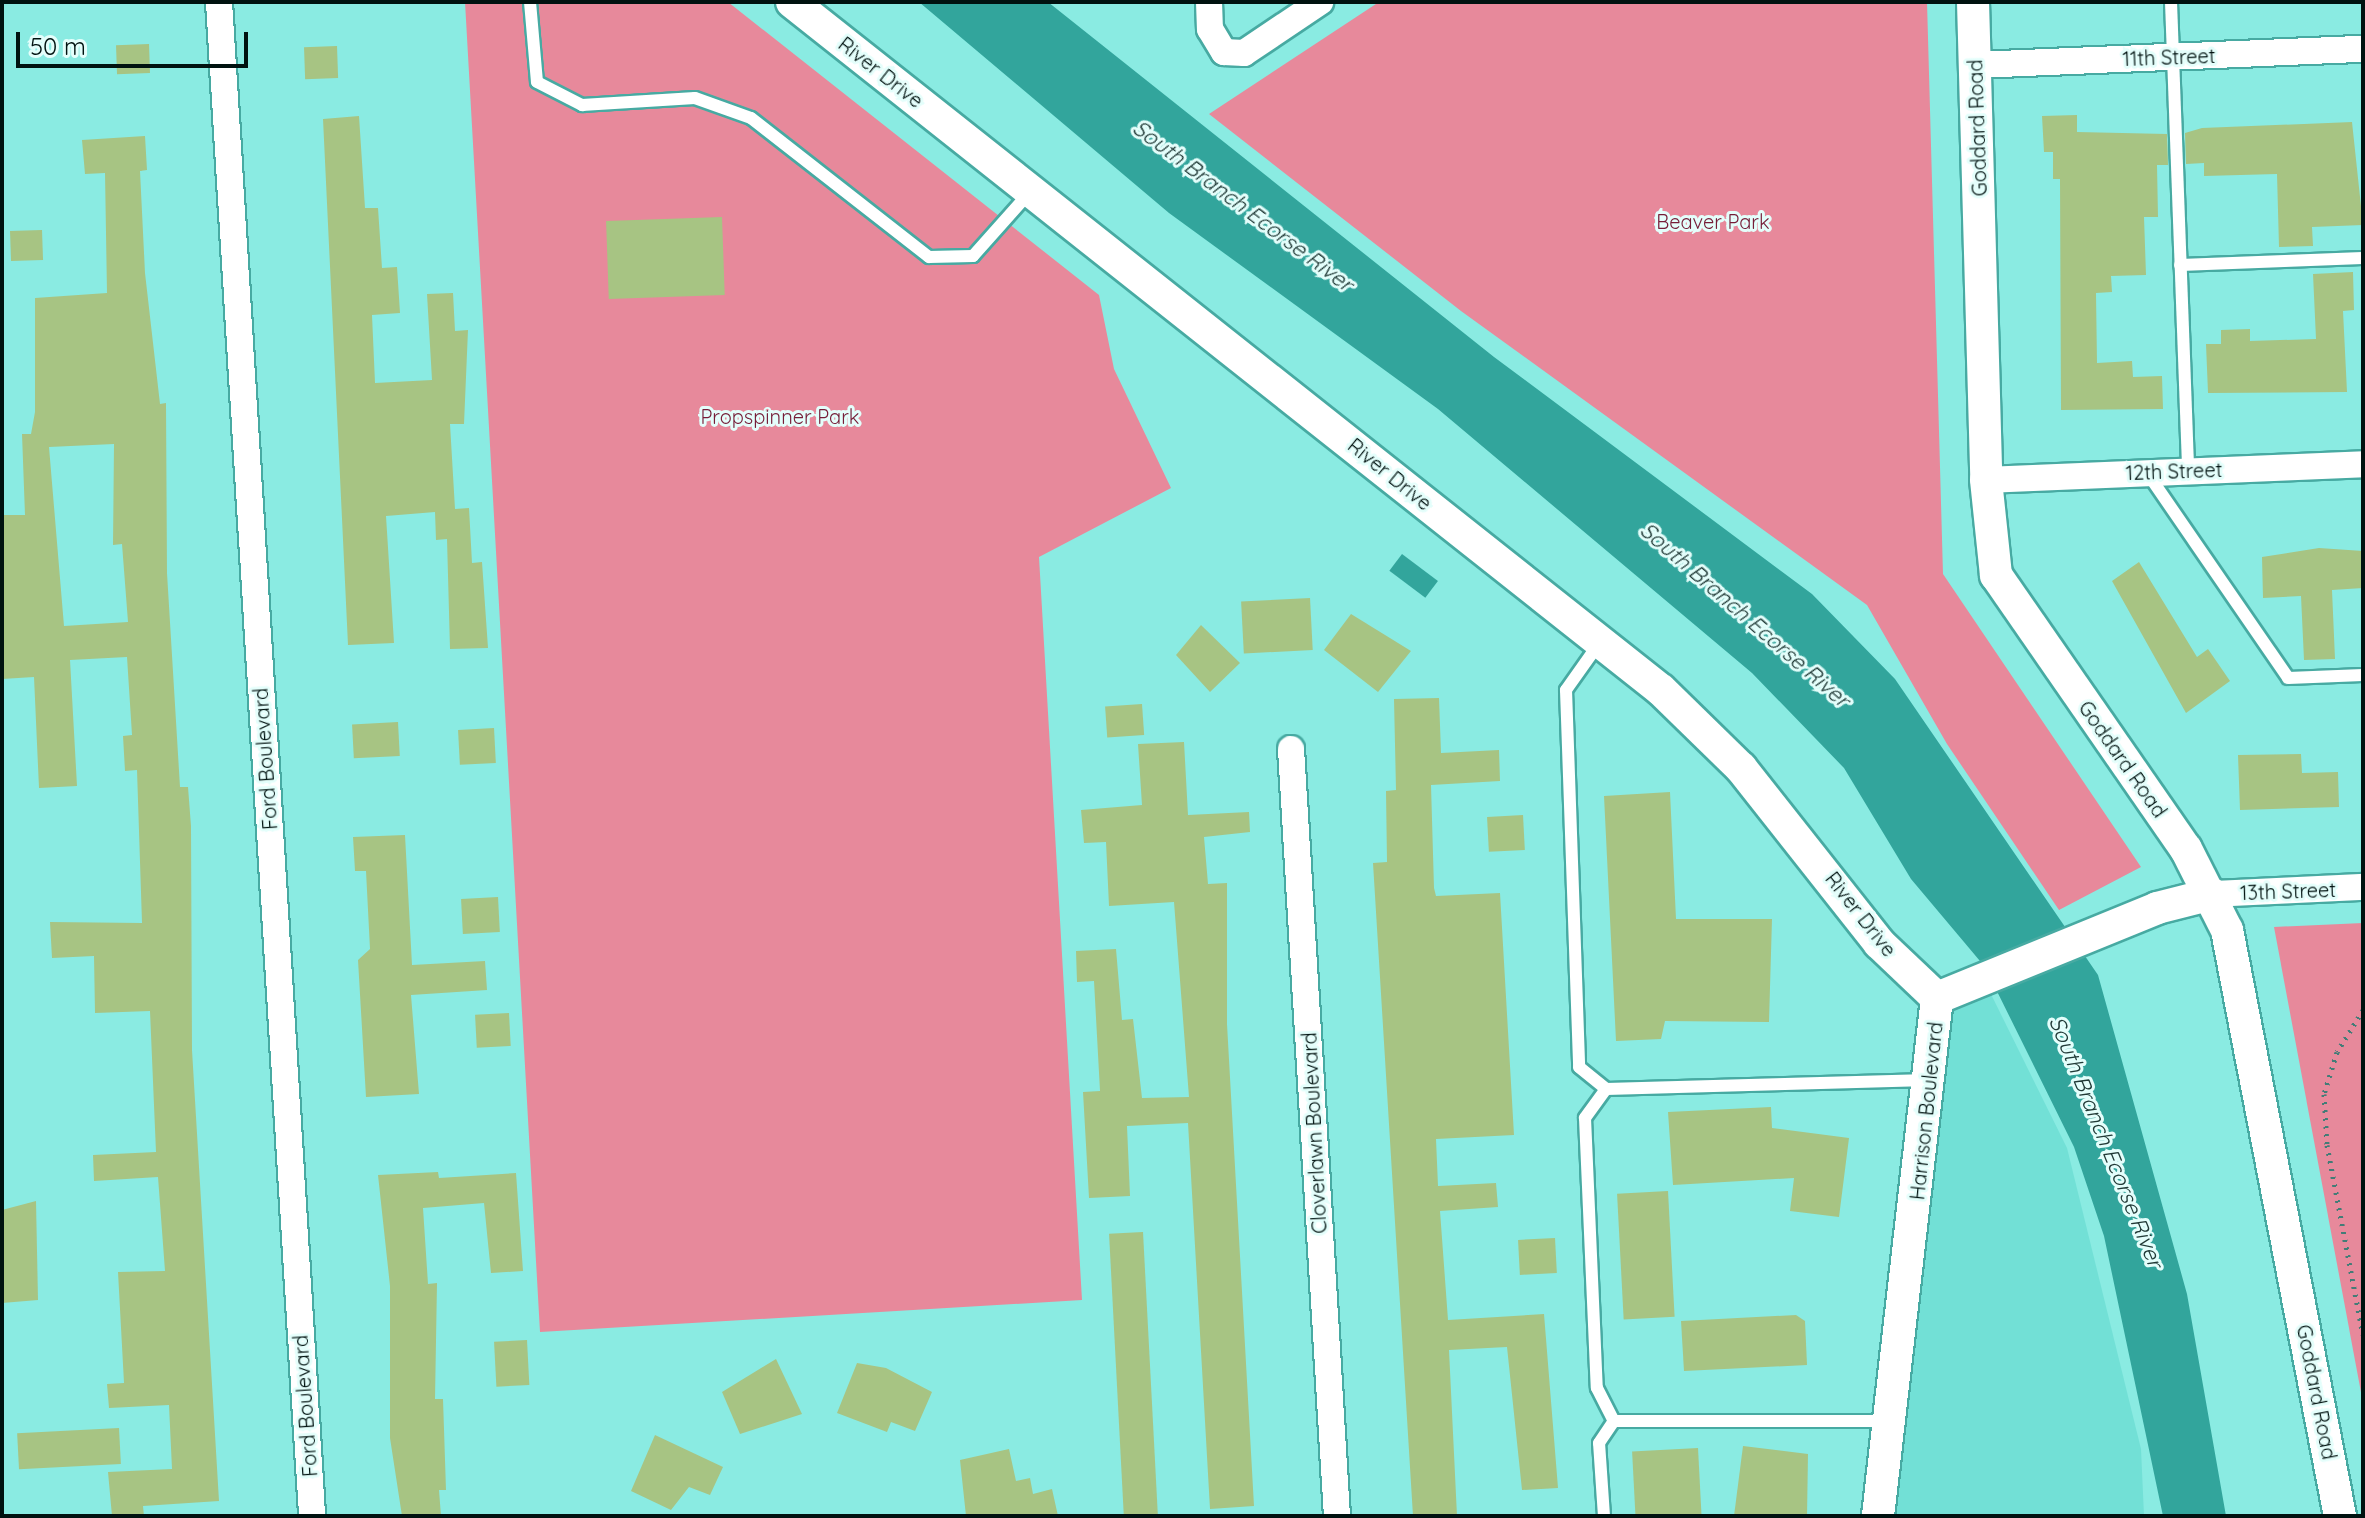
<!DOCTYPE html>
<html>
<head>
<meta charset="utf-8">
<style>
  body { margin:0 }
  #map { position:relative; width:2365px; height:1518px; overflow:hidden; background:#8aebe2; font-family:Quicksand,sans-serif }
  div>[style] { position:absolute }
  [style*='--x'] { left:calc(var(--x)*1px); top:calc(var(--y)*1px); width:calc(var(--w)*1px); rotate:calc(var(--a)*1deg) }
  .built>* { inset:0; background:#72e0d6 }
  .green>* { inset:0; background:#e7899b }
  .water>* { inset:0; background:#32a59c; transform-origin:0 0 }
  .building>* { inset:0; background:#a7c483; transform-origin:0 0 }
  .path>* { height:5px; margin-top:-2.5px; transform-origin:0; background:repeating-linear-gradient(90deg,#437c77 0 2px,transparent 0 8px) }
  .roads { filter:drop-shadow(2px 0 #47aaa2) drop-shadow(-2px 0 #47aaa2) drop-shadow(0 2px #47aaa2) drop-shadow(0 -2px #47aaa2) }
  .service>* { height:12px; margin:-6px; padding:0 6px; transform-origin:6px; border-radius:6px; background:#fff }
  .minor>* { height:26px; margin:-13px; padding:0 13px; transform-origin:13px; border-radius:13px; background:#fff }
  .tertiary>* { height:32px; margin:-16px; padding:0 16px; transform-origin:16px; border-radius:16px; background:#fff }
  span { translate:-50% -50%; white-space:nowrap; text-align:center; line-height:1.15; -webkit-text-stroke:6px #e4fefb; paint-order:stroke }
  .street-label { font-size:20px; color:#001210 }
  .park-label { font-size:20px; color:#761c37 }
  .water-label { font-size:22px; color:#213a37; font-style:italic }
  .frame { position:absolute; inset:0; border:4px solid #001210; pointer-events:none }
  .scale { position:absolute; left:16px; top:32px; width:232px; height:36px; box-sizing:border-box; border:4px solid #001210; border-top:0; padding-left:10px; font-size:24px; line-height:28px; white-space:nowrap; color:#001210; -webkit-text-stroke:6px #e4fefb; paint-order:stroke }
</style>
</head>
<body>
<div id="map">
  <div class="built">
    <div style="clip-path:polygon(1983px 978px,2067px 1148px,2141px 1449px,2144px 1516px,1878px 1516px,1937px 998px)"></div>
  </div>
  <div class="green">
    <div style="clip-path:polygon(465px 2px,728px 2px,1099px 295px,1114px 369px,1171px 488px,1039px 557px,1082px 1300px,540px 1332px)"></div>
    <div style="clip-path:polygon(1379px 2px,1927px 2px,1943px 574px,2141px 867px,2059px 910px,1947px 744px,1867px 605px,1461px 311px,1209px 114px)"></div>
    <div style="clip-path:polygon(2363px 923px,2363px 1403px,2274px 927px)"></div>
  </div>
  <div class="water">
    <div style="clip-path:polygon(919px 2px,1048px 2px,1494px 357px,1812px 594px,1895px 679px,2098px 975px,2187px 1294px,2226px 1516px,2163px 1516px,2104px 1236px,2074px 1147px,1985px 967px,1911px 879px,1844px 768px,1752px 673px,1438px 409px,1169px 213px)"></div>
    <div style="left:1402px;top:554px;width:45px;height:21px;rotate:37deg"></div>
  </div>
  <div class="building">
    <div style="left:149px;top:44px;width:29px;height:33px;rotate:88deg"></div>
    <div style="left:337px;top:46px;width:32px;height:33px;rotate:88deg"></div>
    <div style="clip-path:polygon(2077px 115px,2077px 132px,2167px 134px,2168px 165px,2157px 165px,2158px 217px,2144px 217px,2146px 275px,2111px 276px,2112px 292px,2096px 293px,2097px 363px,2132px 361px,2133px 377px,2162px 376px,2163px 409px,2061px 410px,2060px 179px,2053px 179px,2053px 152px,2044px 152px,2042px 116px)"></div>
    <div style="clip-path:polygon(359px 116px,365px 208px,378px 208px,382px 268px,397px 267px,400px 313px,372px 315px,375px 383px,432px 380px,427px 294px,453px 293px,455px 331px,468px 330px,464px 424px,450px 424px,455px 509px,469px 508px,472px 563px,482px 562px,488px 648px,450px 649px,447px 539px,436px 540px,435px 512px,386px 516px,394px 643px,348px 645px,323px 119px)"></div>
    <div style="clip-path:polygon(2352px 122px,2363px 225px,2312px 227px,2313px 246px,2279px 247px,2277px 174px,2204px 176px,2204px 163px,2186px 164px,2185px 133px,2202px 128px)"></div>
    <div style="clip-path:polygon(evenodd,145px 136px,147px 170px,140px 171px,145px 273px,160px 404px,166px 403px,167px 573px,180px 787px,188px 787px,191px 826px,192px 1050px,219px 1501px,143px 1506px,144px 1516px,112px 1516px,108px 1472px,172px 1469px,169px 1405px,109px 1408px,107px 1384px,124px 1383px,118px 1272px,165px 1271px,158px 1177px,94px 1181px,93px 1155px,156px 1152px,150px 1011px,95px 1013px,94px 956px,52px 958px,50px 922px,142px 923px,137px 770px,125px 771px,123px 736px,132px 735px,127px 657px,70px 660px,77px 786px,39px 788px,34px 677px,2px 679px,2px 515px,25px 515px,22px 434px,31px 434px,35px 412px,35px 298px,107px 293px,105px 173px,85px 174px,82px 140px,145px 136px,114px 444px,113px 545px,122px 544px,128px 622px,64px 626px,49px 447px,114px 444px)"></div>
    <div style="left:722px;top:217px;width:78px;height:116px;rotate:88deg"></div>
    <div style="left:42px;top:230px;width:30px;height:32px;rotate:88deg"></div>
    <div style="clip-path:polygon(2353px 272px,2354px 310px,2343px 311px,2347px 392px,2208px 393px,2206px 344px,2221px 344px,2221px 330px,2250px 329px,2250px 341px,2316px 339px,2313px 274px)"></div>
    <div style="clip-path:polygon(2319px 548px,2363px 551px,2363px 588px,2332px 590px,2335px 659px,2304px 660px,2301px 596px,2263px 598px,2262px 557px)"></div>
    <div style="clip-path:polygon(2139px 562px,2197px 657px,2208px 649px,2230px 681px,2186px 713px,2112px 581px)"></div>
    <div style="left:1310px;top:598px;width:52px;height:69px;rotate:87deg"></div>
    <div style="clip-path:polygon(1351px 614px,1411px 651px,1378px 692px,1324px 650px)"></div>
    <div style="clip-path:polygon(1201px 625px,1240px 663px,1210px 692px,1176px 655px)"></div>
    <div style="clip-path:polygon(1439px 698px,1441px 753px,1499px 750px,1500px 781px,1431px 785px,1434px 888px,1436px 896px,1500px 893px,1514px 1135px,1436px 1139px,1438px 1186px,1496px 1183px,1498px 1207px,1440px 1211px,1448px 1320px,1544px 1314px,1558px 1488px,1522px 1490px,1507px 1347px,1449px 1350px,1457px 1516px,1413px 1516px,1373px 863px,1387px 862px,1386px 791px,1396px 790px,1394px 699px)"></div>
    <div style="left:1142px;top:704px;width:31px;height:37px;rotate:86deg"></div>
    <div style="left:398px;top:722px;width:34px;height:46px;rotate:87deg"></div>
    <div style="left:494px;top:728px;width:35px;height:36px;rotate:87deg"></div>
    <div style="clip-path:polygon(1184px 742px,1188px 815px,1249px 812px,1250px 832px,1204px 837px,1208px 884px,1227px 883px,1227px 1024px,1254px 1506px,1210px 1509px,1188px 1123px,1127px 1126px,1130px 1196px,1089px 1198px,1083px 1092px,1100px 1091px,1094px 981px,1077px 982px,1076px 951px,1116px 949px,1122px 1020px,1133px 1019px,1142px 1098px,1189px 1097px,1174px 902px,1109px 906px,1106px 842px,1084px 843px,1081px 810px,1142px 805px,1138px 744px)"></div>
    <div style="clip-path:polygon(2301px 754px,2302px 773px,2338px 772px,2339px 807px,2240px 810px,2238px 755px)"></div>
    <div style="clip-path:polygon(1670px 792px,1676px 919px,1772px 919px,1769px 1022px,1665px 1021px,1661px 1039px,1616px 1041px,1604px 796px)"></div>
    <div style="left:1523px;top:815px;width:35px;height:36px;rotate:87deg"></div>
    <div style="clip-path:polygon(405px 835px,412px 965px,485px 961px,487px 990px,411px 995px,419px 1094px,366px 1097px,358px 960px,370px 949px,366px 871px,355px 871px,353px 837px)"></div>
    <div style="left:498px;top:897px;width:35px;height:37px;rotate:87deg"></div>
    <div style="left:509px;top:1013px;width:33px;height:34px;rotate:87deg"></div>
    <div style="clip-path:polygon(1771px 1107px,1772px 1128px,1849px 1138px,1839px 1217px,1790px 1211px,1794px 1178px,1673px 1185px,1668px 1112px)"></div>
    <div style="clip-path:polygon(438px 1172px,439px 1178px,516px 1173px,523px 1271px,491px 1273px,484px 1203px,423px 1208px,428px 1284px,437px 1283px,435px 1399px,443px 1399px,446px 1490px,439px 1490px,441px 1516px,402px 1516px,390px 1438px,390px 1286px,378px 1175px)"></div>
    <div style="left:1668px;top:1191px;width:126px;height:51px;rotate:87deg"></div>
    <div style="clip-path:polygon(36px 1201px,38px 1300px,2px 1303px,2px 1210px)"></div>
    <div style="left:1143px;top:1232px;width:284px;height:34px;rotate:87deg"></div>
    <div style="left:1555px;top:1238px;width:35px;height:37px;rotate:87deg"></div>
    <div style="clip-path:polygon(1796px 1315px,1805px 1321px,1807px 1365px,1684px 1371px,1681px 1321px)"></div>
    <div style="left:527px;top:1340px;width:45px;height:33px;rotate:87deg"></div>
    <div style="clip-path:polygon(776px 1359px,802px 1414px,740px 1434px,722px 1392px)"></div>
    <div style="clip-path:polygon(857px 1363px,886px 1368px,932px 1392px,915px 1431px,891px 1422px,887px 1432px,837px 1413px)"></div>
    <div style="left:119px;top:1428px;width:36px;height:102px;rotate:87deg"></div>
    <div style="clip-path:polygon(655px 1435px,723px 1467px,710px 1495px,689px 1487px,671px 1510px,631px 1491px)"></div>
    <div style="clip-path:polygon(1743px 1446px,1808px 1454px,1807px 1516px,1734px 1516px)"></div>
    <div style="left:1698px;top:1448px;width:68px;height:66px;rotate:87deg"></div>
    <div style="clip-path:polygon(1009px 1449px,1016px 1481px,1030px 1478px,1033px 1494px,1052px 1489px,1058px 1516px,966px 1516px,960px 1460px)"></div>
  </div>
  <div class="path">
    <div style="--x:2363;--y:1010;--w:49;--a:121.8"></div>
    <div style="--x:2337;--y:1052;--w:44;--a:107.2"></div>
    <div style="--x:2324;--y:1094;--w:51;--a:86.6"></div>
    <div style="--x:2327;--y:1145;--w:193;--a:79.3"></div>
  </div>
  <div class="roads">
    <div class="service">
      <div style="--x:530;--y:2;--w:80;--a:85"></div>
      <div style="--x:537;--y:82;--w:51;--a:27.1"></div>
      <div style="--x:582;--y:105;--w:113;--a:-3.5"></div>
      <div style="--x:695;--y:98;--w:59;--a:19.7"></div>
      <div style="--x:751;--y:118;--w:226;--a:38"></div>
      <div style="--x:929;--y:257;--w:44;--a:-1.3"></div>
      <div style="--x:973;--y:256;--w:87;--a:-48.3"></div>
      <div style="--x:2171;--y:2;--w:468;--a:87.9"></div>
      <div style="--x:2180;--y:265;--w:183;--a:-2.2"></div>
      <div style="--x:2148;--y:474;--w:247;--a:55.5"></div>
      <div style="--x:2288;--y:678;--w:75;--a:-2.3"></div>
      <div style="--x:1600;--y:642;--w:59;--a:125.3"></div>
      <div style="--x:1566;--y:690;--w:377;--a:88"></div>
      <div style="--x:1579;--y:1067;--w:35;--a:39"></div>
      <div style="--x:1606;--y:1089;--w:322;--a:-1.6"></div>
      <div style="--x:1606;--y:1089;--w:36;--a:126"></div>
      <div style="--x:1585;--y:1118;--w:270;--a:87.5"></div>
      <div style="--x:1597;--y:1388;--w:37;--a:63"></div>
      <div style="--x:1614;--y:1421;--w:273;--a:0"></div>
      <div style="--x:1604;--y:1516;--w:73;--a:-93.9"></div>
      <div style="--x:1599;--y:1443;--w:27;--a:-56"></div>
    </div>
    <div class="minor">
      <div style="--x:219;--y:2;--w:1517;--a:86.48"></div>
      <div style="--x:1209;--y:2;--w:27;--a:88"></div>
      <div style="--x:1210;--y:29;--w:27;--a:59"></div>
      <div style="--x:1224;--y:52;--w:20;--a:3"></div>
      <div style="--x:1244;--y:53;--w:92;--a:-33.9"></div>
      <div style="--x:1976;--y:65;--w:387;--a:-2.4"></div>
      <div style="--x:1986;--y:480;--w:377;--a:-2.4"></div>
      <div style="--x:1291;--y:749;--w:768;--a:86.57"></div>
      <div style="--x:2212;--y:894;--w:151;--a:-2.7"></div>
    </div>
    <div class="tertiary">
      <div style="--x:792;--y:2;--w:1108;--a:38.37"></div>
      <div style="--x:1661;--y:690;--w:112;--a:44.3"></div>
      <div style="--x:1741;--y:768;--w:223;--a:51.7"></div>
      <div style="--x:1879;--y:943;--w:80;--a:43.5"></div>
      <div style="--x:1973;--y:2;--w:478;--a:88.4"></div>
      <div style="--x:1986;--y:480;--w:96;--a:84"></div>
      <div style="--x:1996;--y:575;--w:333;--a:55.3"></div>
      <div style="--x:2186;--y:849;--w:91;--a:63.2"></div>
      <div style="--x:2227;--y:930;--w:597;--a:79.09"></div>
      <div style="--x:1937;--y:998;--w:238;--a:-22.2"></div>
      <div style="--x:2157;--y:908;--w:57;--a:-14.3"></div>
      <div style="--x:1878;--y:1516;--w:521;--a:-83.5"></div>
    </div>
  </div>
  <div class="street-label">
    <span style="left:2169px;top:57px;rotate:-2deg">11th Street</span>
    <span style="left:881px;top:72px;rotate:38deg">River Drive</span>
    <span style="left:1977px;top:128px;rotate:-92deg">Goddard Road</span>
    <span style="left:2174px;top:471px;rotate:-2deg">12th Street</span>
    <span style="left:1390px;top:474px;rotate:39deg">River Drive</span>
    <span style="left:265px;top:759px;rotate:-94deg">Ford Boulevard</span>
    <span style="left:2123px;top:759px;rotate:55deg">Goddard Road</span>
    <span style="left:2288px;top:891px;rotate:-2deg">13th Street</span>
    <span style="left:1861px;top:914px;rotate:52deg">River Drive</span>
    <span style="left:1926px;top:1111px;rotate:-84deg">Harrison Boulevard</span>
    <span style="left:1314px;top:1133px;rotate:-93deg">Cloverlawn Boulevard</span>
    <span style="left:2317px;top:1392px;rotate:79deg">Goddard Road</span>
    <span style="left:305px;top:1406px;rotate:-94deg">Ford Boulevard</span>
  </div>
  <div class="park-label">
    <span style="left:1713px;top:221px">Beaver Park</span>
    <span style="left:780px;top:416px">Propspinner Park</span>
  </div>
  <div class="water-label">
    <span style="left:1243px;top:206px;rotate:37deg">South Branch Ecorse River</span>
    <span style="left:1745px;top:615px;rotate:41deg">South Branch Ecorse River</span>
    <span style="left:2106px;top:1142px;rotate:68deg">South Branch Ecorse River</span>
  </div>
  <div class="frame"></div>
  <div class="scale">50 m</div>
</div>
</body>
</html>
